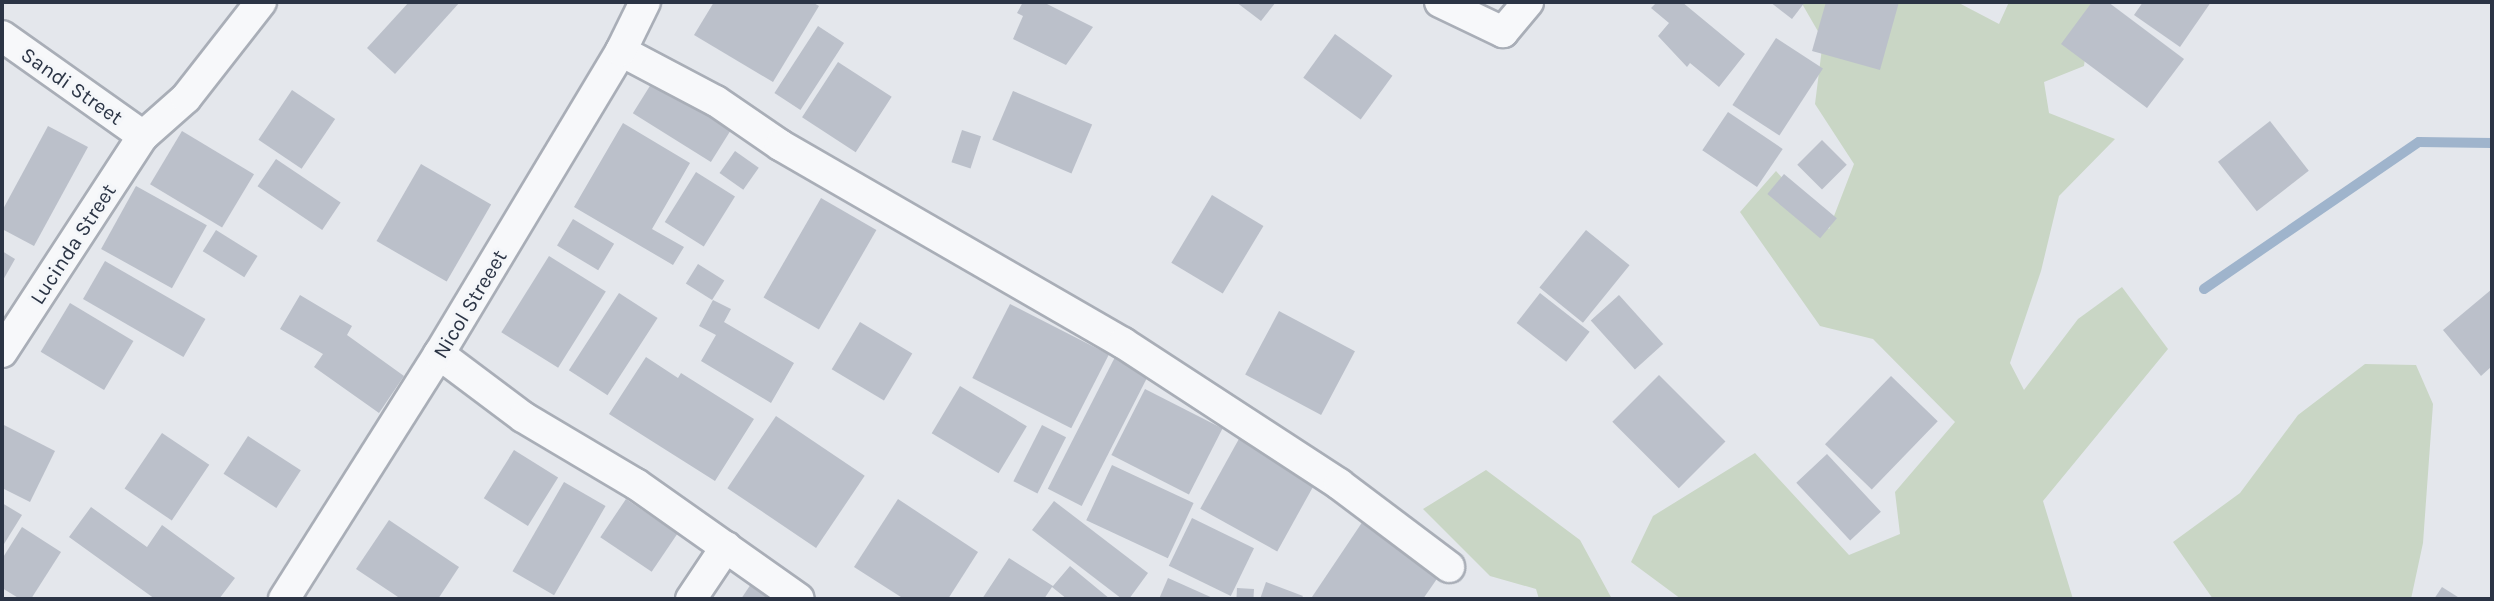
<!DOCTYPE html>
<html>
<head>
<meta charset="utf-8">
<style>
  body { margin:0 }
  #map { position:relative; width:2494px; height:601px; overflow:hidden; background:#e4e7ec; font-family:Karla,sans-serif }
  div>[style] { position:absolute }
  [style*='--x'] { left:calc(var(--x)*1px); top:calc(var(--y)*1px); width:calc(var(--w)*1px); rotate:calc(var(--a)*1deg) }
  .green>* { inset:0; background:#c9d6c5 }
  .stream>* { height:10px; margin:-5px; padding:0 5px; transform-origin:5px; border-radius:5px; background:#9fb4cc }
  .building>* { inset:0; background:#bbc0ca; transform-origin:0 0 }
  .roads { filter:drop-shadow(2px 0 #a9aeb7) drop-shadow(-2px 0 #a9aeb7) drop-shadow(0 2px #a9aeb7) drop-shadow(0 -2px #a9aeb7) }
  .minor>* { height:30px; margin:-15px; padding:0 15px; transform-origin:15px; border-radius:15px; background:#f7f8fa }
  span { translate:-50% -50%; white-space:nowrap; text-align:center; line-height:1.15; -webkit-text-stroke:6px #f4f6f9; paint-order:stroke }
  .street-label { font-size:21px; color:#2b3445 }
  .frame { position:absolute; inset:0; border:4px solid #2b3445; pointer-events:none }
</style>
</head>
<body>
<div id="map">
  <div class="green">
    <div style="clip-path:polygon(1801px 2px,1957px 2px,1999px 24px,2009px 2px,2092px 2px,2084px 66px,2044px 82px,2049px 113px,2115px 139px,2059px 196px,2041px 271px,2010px 363px,2024px 390px,2078px 319px,2122px 287px,2168px 349px,2043px 501px,2073px 599px,1681px 599px,1631px 562px,1653px 516px,1755px 453px,1849px 555px,1900px 534px,1895px 492px,1955px 422px,1873px 339px,1820px 326px,1740px 212px,1776px 171px,1829px 229px,1854px 164px,1815px 104px,1823px 40px)"></div>
    <div style="clip-path:polygon(2365px 364px,2416px 365px,2433px 404px,2423px 543px,2411px 599px,2213px 599px,2173px 542px,2240px 493px,2298px 415px)"></div>
    <div style="clip-path:polygon(1486px 470px,1580px 540px,1612px 599px,1539px 599px,1536px 589px,1490px 576px,1423px 509px)"></div>
  </div>
  <div class="stream">
    <div style="--x:2204;--y:289;--w:260;--a:-34.4"></div>
    <div style="--x:2419;--y:142;--w:73;--a:0.8"></div>
  </div>
  <div class="building">
    <div style="clip-path:polygon(409px 2px,460px 2px,395px 74px,367px 48px)"></div>
    <div style="clip-path:polygon(714px 2px,812px 2px,819px 6px,773px 82px,694px 35px)"></div>
    <div style="clip-path:polygon(1023px 2px,1043px 2px,1093px 27px,1066px 65px,1013px 39px,1023px 16px,1017px 13px)"></div>
    <div style="clip-path:polygon(1236px 2px,1276px 2px,1261px 21px)"></div>
    <div style="clip-path:polygon(1657px 2px,1682px 2px,1745px 54px,1719px 87px,1690px 63px,1687px 67px,1658px 36px,1669px 23px,1651px 8px)"></div>
    <div style="clip-path:polygon(1770px 2px,1805px 2px,1792px 19px)"></div>
    <div style="clip-path:polygon(1826px 2px,1899px 2px,1880px 70px,1812px 51px)"></div>
    <div style="clip-path:polygon(2092px 2px,2108px 2px,2184px 59px,2147px 108px,2061px 44px)"></div>
    <div style="clip-path:polygon(2143px 2px,2211px 2px,2180px 47px,2134px 15px)"></div>
    <div style="left:818px;top:26px;width:31px;height:80px;rotate:33deg"></div>
    <div style="left:1335px;top:34px;width:71px;height:54px;rotate:36deg"></div>
    <div style="left:1776px;top:38px;width:56px;height:80px;rotate:33deg"></div>
    <div style="left:838px;top:62px;width:64px;height:66px;rotate:33deg"></div>
    <div style="left:653px;top:81px;width:92px;height:38px;rotate:32deg"></div>
    <div style="left:292px;top:90px;width:52px;height:60px;rotate:34deg"></div>
    <div style="left:1013px;top:91px;width:86px;height:53px;rotate:23deg"></div>
    <div style="left:1728px;top:112px;width:66px;height:46px;rotate:34deg"></div>
    <div style="left:2270px;top:121px;width:63px;height:66px;rotate:52deg"></div>
    <div style="clip-path:polygon(623px 123px,690px 163px,652px 229px,684px 247px,673px 265px,574px 207px)"></div>
    <div style="clip-path:polygon(48px 126px,88px 147px,34px 246px,2px 229px,2px 211px)"></div>
    <div style="left:962px;top:130px;width:20px;height:34px;rotate:18deg"></div>
    <div style="left:182px;top:131px;width:84px;height:62px;rotate:31deg"></div>
    <div style="left:1822px;top:140px;width:35px;height:35px;rotate:45deg"></div>
    <div style="left:735px;top:151px;width:29px;height:27px;rotate:35deg"></div>
    <div style="left:276px;top:159px;width:78px;height:33px;rotate:34deg"></div>
    <div style="left:421px;top:164px;width:81px;height:89px;rotate:30deg"></div>
    <div style="left:696px;top:172px;width:46px;height:59px;rotate:32deg"></div>
    <div style="left:1784px;top:174px;width:69px;height:26px;rotate:40deg"></div>
    <div style="left:136px;top:186px;width:81px;height:72px;rotate:29deg"></div>
    <div style="left:1212px;top:195px;width:60px;height:79px;rotate:31deg"></div>
    <div style="left:821px;top:198px;width:64px;height:115px;rotate:30deg"></div>
    <div style="left:573px;top:219px;width:48px;height:31px;rotate:31deg"></div>
    <div style="left:216px;top:230px;width:49px;height:25px;rotate:32deg"></div>
    <div style="left:1586px;top:230px;width:56px;height:74px;rotate:39deg"></div>
    <div style="clip-path:polygon(2px 251px,15px 259px,2px 282px)"></div>
    <div style="left:549px;top:256px;width:67px;height:90px;rotate:32deg"></div>
    <div style="left:105px;top:261px;width:116px;height:44px;rotate:30deg"></div>
    <div style="left:698px;top:264px;width:31px;height:23px;rotate:32deg"></div>
    <div style="clip-path:polygon(2492px 289px,2492px 366px,2481px 376px,2443px 330px)"></div>
    <div style="left:619px;top:293px;width:46px;height:92px;rotate:33deg"></div>
    <div style="left:1540px;top:293px;width:63px;height:38px;rotate:38deg"></div>
    <div style="clip-path:polygon(300px 295px,352px 326px,347px 335px,404px 376px,379px 413px,314px 367px,323px 354px,280px 329px)"></div>
    <div style="left:1619px;top:295px;width:66px;height:38px;rotate:48deg"></div>
    <div style="clip-path:polygon(713px 300px,731px 309px,724px 322px,794px 363px,771px 403px,701px 361px,716px 335px,699px 326px)"></div>
    <div style="left:70px;top:303px;width:74px;height:57px;rotate:31deg"></div>
    <div style="left:1010px;top:304px;width:111px;height:83px;rotate:27deg"></div>
    <div style="left:1279px;top:311px;width:86px;height:72px;rotate:28deg"></div>
    <div style="left:860px;top:322px;width:61px;height:55px;rotate:31deg"></div>
    <div style="clip-path:polygon(646px 357px,678px 378px,681px 373px,754px 419px,715px 481px,609px 414px)"></div>
    <div style="left:1115px;top:357px;width:38px;height:148px;rotate:27deg"></div>
    <div style="left:1659px;top:375px;width:94px;height:66px;rotate:45deg"></div>
    <div style="left:1891px;top:376px;width:65px;height:95px;rotate:44deg"></div>
    <div style="left:960px;top:386px;width:78px;height:55px;rotate:31deg"></div>
    <div style="left:1145px;top:389px;width:87px;height:74px;rotate:27deg"></div>
    <div style="left:776px;top:416px;width:107px;height:87px;rotate:34deg"></div>
    <div style="clip-path:polygon(2px 424px,55px 451px,30px 502px,2px 488px)"></div>
    <div style="left:1042px;top:425px;width:27px;height:63px;rotate:27deg"></div>
    <div style="left:162px;top:433px;width:57px;height:67px;rotate:34deg"></div>
    <div style="left:248px;top:436px;width:63px;height:45px;rotate:33deg"></div>
    <div style="left:1240px;top:437px;width:88px;height:82px;rotate:29deg"></div>
    <div style="left:514px;top:450px;width:52px;height:57px;rotate:32deg"></div>
    <div style="left:1827px;top:454px;width:79px;height:42px;rotate:47deg"></div>
    <div style="left:1112px;top:465px;width:90px;height:61px;rotate:25deg"></div>
    <div style="left:564px;top:482px;width:48px;height:103px;rotate:30deg"></div>
    <div style="left:626px;top:499px;width:62px;height:46px;rotate:34deg"></div>
    <div style="clip-path:polygon(898px 499px,978px 552px,948px 599px,904px 599px,854px 567px)"></div>
    <div style="clip-path:polygon(1054px 501px,1148px 573px,1129px 599px,1122px 599px,1032px 530px)"></div>
    <div style="clip-path:polygon(2px 503px,22px 515px,4px 544px,2px 543px)"></div>
    <div style="clip-path:polygon(91px 507px,147px 547px,162px 525px,235px 578px,219px 599px,155px 599px,69px 537px)"></div>
    <div style="left:1192px;top:518px;width:69px;height:53px;rotate:26deg"></div>
    <div style="clip-path:polygon(389px 520px,459px 567px,438px 599px,401px 599px,356px 569px)"></div>
    <div style="clip-path:polygon(1363px 521px,1441px 573px,1423px 599px,1312px 597px)"></div>
    <div style="clip-path:polygon(22px 527px,61px 552px,31px 599px,20px 599px,2px 588px,2px 559px)"></div>
    <div style="clip-path:polygon(1009px 558px,1053px 586px,1070px 566px,1110px 599px,1067px 599px,1052px 587px,1044px 599px,982px 599px)"></div>
    <div style="clip-path:polygon(1168px 578px,1215px 599px,1159px 599px)"></div>
    <div style="clip-path:polygon(1266px 582px,1303px 596px,1301px 599px,1260px 599px)"></div>
    <div style="clip-path:polygon(751px 584px,773px 599px,741px 599px)"></div>
    <div style="clip-path:polygon(2442px 587px,2461px 599px,2434px 599px)"></div>
    <div style="left:1237px;top:588px;width:17px;height:11px;rotate:3deg"></div>
  </div>
  <div class="roads">
    <div class="minor">
      <div style="--x:1440;--y:2;--w:70;--a:25.5"></div>
      <div style="--x:1503;--y:32;--w:39;--a:-50"></div>
      <div style="--x:2;--y:36;--w:173;--a:35.3"></div>
      <div style="--x:621;--y:51;--w:107;--a:27.8"></div>
      <div style="--x:716;--y:101;--w:78;--a:34.5"></div>
      <div style="--x:780;--y:145;--w:396;--a:30"></div>
      <div style="--x:1123;--y:343;--w:258;--a:33.1"></div>
      <div style="--x:1339;--y:484;--w:138;--a:37"></div>
      <div style="--x:2;--y:352;--w:258;--a:-56.9"></div>
      <div style="--x:143;--y:136;--w:57;--a:-41.5"></div>
      <div style="--x:186;--y:98;--w:122;--a:-52"></div>
      <div style="--x:439;--y:354;--w:105;--a:36.9"></div>
      <div style="--x:523;--y:417;--w:131;--a:30.7"></div>
      <div style="--x:636;--y:484;--w:199;--a:35.2"></div>
      <div style="--x:284;--y:599;--w:290;--a:-57.7"></div>
      <div style="--x:439;--y:354;--w:353;--a:-59"></div>
      <div style="--x:621;--y:51;--w:55;--a:-63.9"></div>
      <div style="--x:691;--y:599;--w:63;--a:-56.1"></div>
    </div>
  </div>
  <div class="street-label">
    <span style="left:72px;top:86px;rotate:35deg">Sandi Street</span>
    <span style="left:73px;top:244px;rotate:-57deg">Lucinda Street</span>
    <span style="left:470px;top:304px;rotate:-59deg">Nicol Streeet</span>
  </div>
  <div class="frame"></div>
</div>
</body>
</html>
